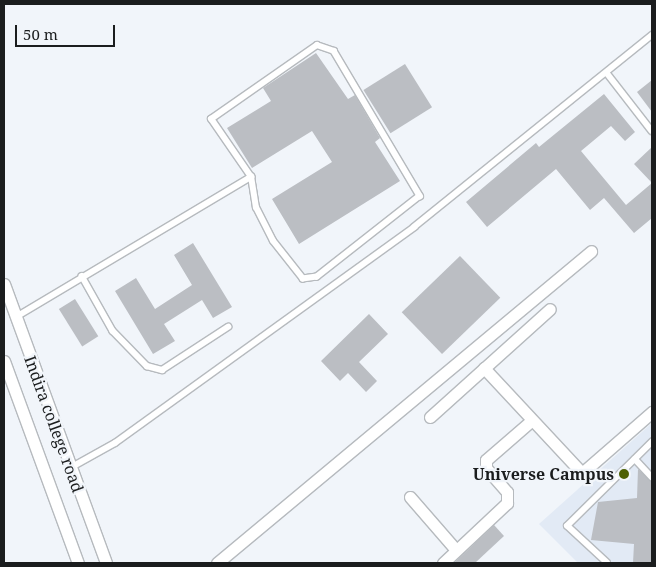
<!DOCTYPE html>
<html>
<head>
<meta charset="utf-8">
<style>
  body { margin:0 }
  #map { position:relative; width:656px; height:567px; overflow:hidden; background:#f1f5fa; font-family:"Noto Serif",serif }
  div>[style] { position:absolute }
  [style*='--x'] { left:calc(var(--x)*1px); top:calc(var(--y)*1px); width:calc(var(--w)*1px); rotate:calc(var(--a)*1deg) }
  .built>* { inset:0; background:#e2eaf5 }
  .building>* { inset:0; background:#bbbec3; transform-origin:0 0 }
  .roads { filter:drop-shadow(1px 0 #b6babe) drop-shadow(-1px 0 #b6babe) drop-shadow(0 1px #b6babe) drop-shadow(0 -1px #b6babe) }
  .service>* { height:5.5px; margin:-2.75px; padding:0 2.75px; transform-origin:2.75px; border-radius:2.75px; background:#fff }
  .minor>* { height:11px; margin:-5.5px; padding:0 5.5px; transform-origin:5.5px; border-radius:5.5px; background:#fff }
  .dots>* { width:14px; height:14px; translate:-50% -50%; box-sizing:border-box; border:2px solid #f1f5fa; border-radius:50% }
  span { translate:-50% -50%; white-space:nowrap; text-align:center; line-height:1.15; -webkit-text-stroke:4.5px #f1f5fa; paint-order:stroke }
  .street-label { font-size:16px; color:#1b1d1e }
  .poi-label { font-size:16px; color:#1b1d1e; font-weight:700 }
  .right { translate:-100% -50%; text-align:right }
  .frame { position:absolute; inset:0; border:5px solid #1b1d1e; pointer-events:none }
  .scale { position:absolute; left:15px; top:25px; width:100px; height:22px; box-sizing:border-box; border:2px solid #1b1d1e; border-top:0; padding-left:6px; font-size:15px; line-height:18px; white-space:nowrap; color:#1b1d1e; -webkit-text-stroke:4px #f1f5fa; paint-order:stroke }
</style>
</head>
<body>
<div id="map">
  <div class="built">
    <div style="clip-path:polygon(652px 423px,652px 563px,578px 563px,539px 524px)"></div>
  </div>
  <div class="building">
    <div style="clip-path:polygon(316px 53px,348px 99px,355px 95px,380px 138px,375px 142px,400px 181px,299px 244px,272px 199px,332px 162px,312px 131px,252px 168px,227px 128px,271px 101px,263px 88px)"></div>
    <div style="left:405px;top:64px;width:51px;height:49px;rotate:58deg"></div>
    <div style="clip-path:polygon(652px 80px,652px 112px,637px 92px)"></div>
    <div style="clip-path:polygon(604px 94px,635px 132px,625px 141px,611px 126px,581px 151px,626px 205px,652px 183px,634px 164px,652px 147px,652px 218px,634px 233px,604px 198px,590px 210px,556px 169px,487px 227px,466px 202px,536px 143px,539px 147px)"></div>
    <div style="clip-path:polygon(193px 243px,232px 307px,213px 318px,202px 300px,164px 324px,175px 341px,153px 354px,115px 291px,136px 278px,155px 309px,192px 285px,174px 255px)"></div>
    <div style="left:460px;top:256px;width:58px;height:81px;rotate:46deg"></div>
    <div style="left:75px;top:299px;width:44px;height:19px;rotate:58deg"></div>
    <div style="clip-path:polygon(369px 314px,388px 334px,359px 362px,377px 381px,366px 392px,348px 373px,340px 381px,321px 361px)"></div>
    <div style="clip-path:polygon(638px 469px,652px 482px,652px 563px,633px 563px,634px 544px,591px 540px,598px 502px,637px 498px)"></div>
    <div style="clip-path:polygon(494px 525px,504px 536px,475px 563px,454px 563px)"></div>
  </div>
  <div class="roads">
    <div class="service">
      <div style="--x:317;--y:45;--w:18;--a:19"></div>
      <div style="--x:334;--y:51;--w:169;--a:59.3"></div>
      <div style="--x:420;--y:196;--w:131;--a:141.8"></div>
      <div style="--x:317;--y:277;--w:14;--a:172"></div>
      <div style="--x:303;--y:279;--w:48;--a:-128.3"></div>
      <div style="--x:273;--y:241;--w:37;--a:-117"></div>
      <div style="--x:256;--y:208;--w:31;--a:-99"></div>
      <div style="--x:251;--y:177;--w:70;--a:-124.6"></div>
      <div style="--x:211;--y:119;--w:129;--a:-34.9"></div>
      <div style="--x:607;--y:73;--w:73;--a:52.2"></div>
      <div style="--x:82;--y:276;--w:63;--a:60.6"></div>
      <div style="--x:113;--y:331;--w:49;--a:45.8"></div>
      <div style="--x:147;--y:366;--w:16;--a:15"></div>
      <div style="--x:162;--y:370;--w:79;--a:-33.1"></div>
      <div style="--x:16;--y:317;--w:274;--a:-30.8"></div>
      <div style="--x:635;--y:459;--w:25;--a:47"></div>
      <div style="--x:70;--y:468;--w:51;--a:-29.1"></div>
      <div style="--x:115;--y:443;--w:369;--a:-35.8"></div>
      <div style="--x:414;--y:227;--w:306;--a:-38.9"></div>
      <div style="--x:607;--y:563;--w:54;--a:-137.2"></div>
      <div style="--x:567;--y:526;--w:120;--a:-44.7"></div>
    </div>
    <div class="minor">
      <div style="--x:4;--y:284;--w:297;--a:69.9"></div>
      <div style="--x:4;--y:361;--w:215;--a:69.9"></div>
      <div style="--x:484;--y:368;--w:144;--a:47"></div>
      <div style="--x:582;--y:473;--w:93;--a:-41.1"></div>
      <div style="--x:430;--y:417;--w:161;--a:-42"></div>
      <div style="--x:410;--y:497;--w:70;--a:49"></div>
      <div style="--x:217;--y:563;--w:487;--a:-39.8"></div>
      <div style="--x:443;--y:563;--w:88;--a:-43.2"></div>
      <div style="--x:507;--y:503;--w:11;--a:-90"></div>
      <div style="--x:507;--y:492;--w:32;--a:-131"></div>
      <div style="--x:486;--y:468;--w:8;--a:-90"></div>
      <div style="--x:486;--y:460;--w:60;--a:-40.9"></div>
    </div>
  </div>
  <div class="dots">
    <div style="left:624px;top:474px;background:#4d6005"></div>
  </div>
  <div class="street-label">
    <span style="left:54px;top:424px;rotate:70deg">Indira college road</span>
  </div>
  <div class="poi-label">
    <span class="right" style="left:614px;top:474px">Universe Campus</span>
  </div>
  <div class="frame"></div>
  <div class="scale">50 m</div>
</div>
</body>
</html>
